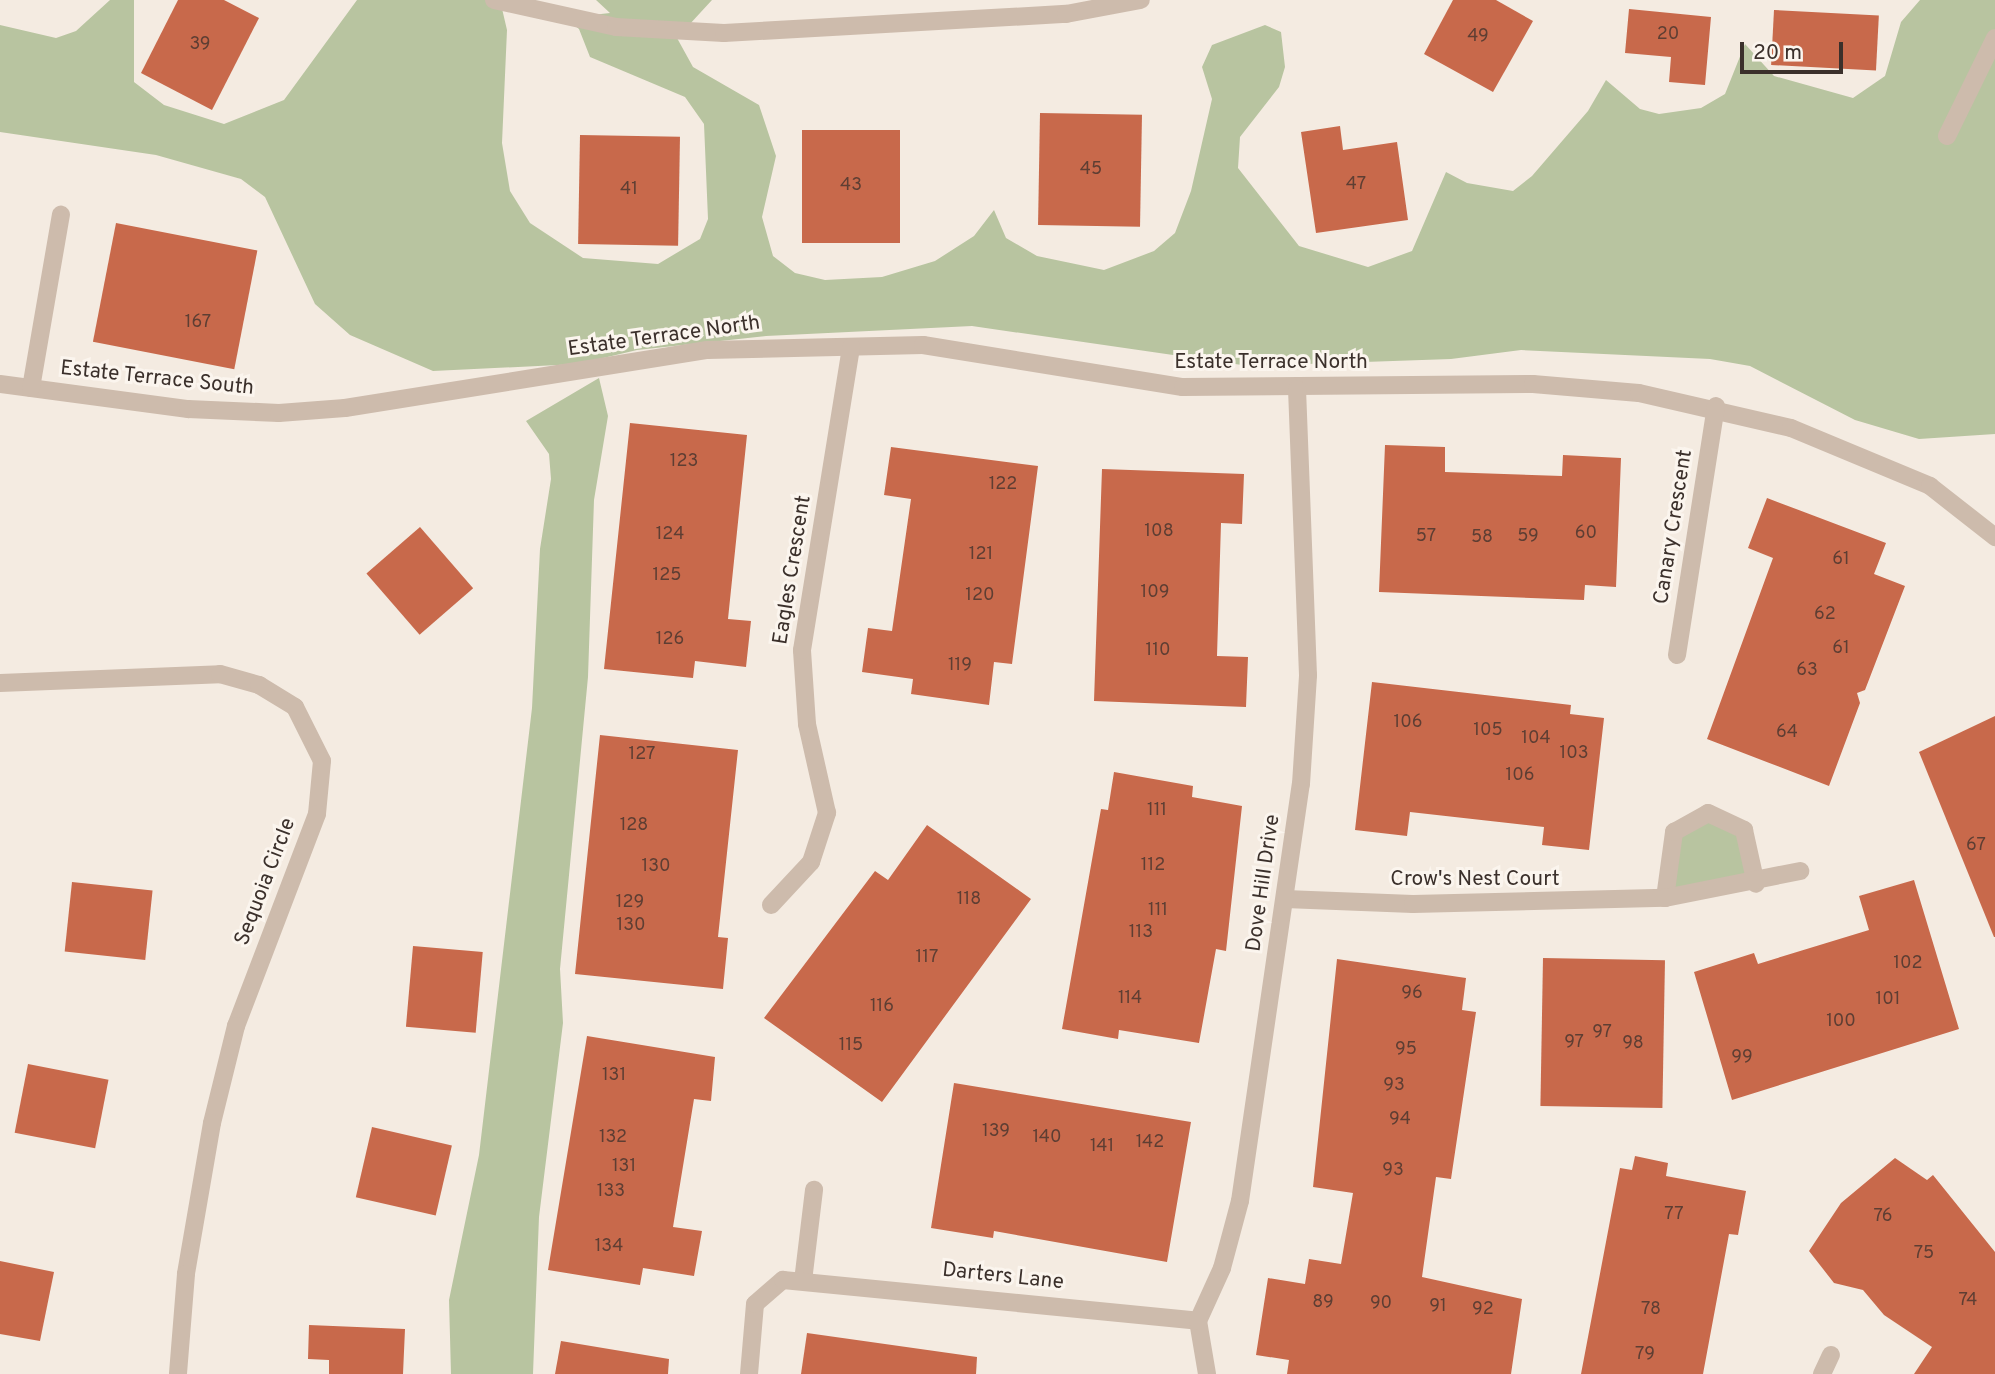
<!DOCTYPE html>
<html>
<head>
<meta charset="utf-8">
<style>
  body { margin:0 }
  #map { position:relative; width:1995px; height:1374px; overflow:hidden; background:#f4ebe1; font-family:Overpass,sans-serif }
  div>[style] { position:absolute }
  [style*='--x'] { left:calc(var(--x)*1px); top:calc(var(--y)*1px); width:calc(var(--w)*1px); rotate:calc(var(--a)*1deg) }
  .green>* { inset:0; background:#b8c4a0 }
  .building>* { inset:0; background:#c8694b; transform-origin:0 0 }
  .minor>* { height:18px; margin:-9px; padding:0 9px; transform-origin:9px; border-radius:9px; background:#cdbbac }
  span { translate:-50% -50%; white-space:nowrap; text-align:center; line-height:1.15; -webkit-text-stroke:6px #fbf5ee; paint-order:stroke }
  .number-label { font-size:18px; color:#5e3e33 }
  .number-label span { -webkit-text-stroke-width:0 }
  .street-label { font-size:21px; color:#3b302b }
  .scale { position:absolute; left:1740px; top:42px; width:103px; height:32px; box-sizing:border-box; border:4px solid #3b302b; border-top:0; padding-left:9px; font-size:21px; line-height:24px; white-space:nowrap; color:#3b302b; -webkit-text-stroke:5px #fbf5ee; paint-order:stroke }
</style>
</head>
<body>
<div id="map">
  <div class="green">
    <div style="clip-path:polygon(110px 0,134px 0,134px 82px,164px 105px,224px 124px,284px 100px,357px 0,500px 0,507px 30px,502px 143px,510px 191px,530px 223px,583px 258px,658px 264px,700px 239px,708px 219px,704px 124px,685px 97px,590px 57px,579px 29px,565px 18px,610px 13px,596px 0,712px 0,677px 38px,693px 67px,759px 105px,776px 156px,762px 217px,773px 256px,795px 273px,825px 280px,882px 277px,935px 261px,974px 236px,994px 210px,1006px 238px,1037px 256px,1104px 270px,1154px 251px,1175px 233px,1191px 191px,1212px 99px,1202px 67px,1212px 45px,1265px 25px,1281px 32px,1285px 67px,1279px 87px,1240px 137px,1238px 168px,1299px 246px,1368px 267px,1412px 251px,1446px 172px,1467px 183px,1513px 191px,1532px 176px,1588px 111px,1606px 80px,1640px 109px,1659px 114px,1701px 108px,1725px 94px,1745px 44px,1774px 76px,1853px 98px,1885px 76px,1901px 22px,1920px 0,1995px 0,1995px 434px,1919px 439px,1855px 420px,1750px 366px,1710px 359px,1521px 350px,1451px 359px,1249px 366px,972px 326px,766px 336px,637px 350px,578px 364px,433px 371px,350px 335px,315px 304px,265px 197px,241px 179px,156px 155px,0 132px,0 25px,56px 38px,76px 31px)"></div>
    <div style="clip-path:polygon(599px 378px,608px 416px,594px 500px,588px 677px,560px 969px,563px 1023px,539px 1217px,533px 1374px,451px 1374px,449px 1300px,479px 1155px,532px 708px,540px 549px,551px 479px,549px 454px,526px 421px)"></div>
    <div style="clip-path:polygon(1709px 817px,1740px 831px,1752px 880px,1670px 893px,1678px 834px)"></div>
  </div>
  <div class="building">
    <div style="clip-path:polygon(178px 0,224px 0,259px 18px,212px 110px,141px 73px)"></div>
    <div style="clip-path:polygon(1453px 0,1496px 0,1533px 21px,1493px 92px,1424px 54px)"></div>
    <div style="clip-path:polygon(1629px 9px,1711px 17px,1705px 85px,1669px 82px,1671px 57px,1625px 53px)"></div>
    <div style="left:1774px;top:10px;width:105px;height:55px;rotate:3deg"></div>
    <div style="left:1040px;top:113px;width:102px;height:112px;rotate:1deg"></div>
    <div style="clip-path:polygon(1340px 126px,1343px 150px,1397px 142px,1408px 220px,1316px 233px,1301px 132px)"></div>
    <div style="left:802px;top:130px;width:98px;height:113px"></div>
    <div style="left:580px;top:135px;width:100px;height:109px;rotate:1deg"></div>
    <div style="left:116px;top:223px;width:144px;height:121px;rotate:11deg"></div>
    <div style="clip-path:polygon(630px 423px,747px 435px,728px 619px,751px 621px,746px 667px,695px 661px,693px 678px,604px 669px)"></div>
    <div style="clip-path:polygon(1385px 445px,1445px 447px,1445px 472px,1562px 476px,1563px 455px,1621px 458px,1616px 587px,1585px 585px,1584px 600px,1379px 592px)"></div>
    <div style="clip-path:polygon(891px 447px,1038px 466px,1012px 664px,994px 662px,989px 705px,911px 694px,913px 679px,862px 672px,868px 628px,892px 631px,911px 499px,884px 495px)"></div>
    <div style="clip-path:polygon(1102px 469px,1244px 474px,1242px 524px,1221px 523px,1217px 656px,1248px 657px,1246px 707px,1094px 701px)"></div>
    <div style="clip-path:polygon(1767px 498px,1886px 543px,1874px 574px,1905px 586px,1865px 690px,1857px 693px,1860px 703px,1829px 786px,1707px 739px,1773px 558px,1748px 548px)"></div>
    <div style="left:420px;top:527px;width:81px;height:71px;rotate:49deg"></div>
    <div style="clip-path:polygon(1372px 682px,1571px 705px,1570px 714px,1604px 718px,1589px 850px,1542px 845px,1544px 827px,1410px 812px,1407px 836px,1355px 830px)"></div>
    <div style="clip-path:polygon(1995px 716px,1995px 937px,1994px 937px,1919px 752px)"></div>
    <div style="clip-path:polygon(600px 735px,738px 750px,718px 937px,728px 938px,723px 989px,575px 974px)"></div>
    <div style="clip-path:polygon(1114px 772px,1193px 786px,1192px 797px,1242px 806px,1226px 951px,1216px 949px,1199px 1043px,1119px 1030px,1118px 1039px,1062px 1029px,1101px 809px,1108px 810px)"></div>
    <div style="clip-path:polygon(927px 825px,1031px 899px,882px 1102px,764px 1018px,875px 871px,888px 880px)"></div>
    <div style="clip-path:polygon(1914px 880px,1959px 1029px,1732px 1100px,1694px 972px,1754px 953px,1758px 964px,1869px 930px,1859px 896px)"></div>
    <div style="left:72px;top:882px;width:81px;height:70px;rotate:6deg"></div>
    <div style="left:413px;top:946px;width:70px;height:81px;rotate:5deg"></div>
    <div style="left:1543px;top:958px;width:122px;height:148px;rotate:1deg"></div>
    <div style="clip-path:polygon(1337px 959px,1466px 978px,1462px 1010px,1476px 1012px,1451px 1179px,1436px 1177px,1422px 1277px,1522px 1299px,1511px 1374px,1287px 1374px,1289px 1360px,1256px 1355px,1268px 1278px,1305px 1284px,1309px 1259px,1341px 1264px,1353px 1193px,1313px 1187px)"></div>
    <div style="clip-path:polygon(587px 1036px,715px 1057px,711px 1101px,694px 1099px,673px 1227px,702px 1231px,694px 1276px,643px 1268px,640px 1285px,548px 1270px)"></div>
    <div style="left:28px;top:1064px;width:82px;height:70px;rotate:11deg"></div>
    <div style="clip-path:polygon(954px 1083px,1191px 1122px,1167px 1262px,994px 1231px,993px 1238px,931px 1228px)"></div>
    <div style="left:372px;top:1127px;width:82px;height:72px;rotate:13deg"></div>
    <div style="clip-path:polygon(1635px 1156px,1668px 1163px,1666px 1176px,1746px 1191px,1738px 1235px,1729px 1234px,1703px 1374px,1581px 1374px,1620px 1168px,1632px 1170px)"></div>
    <div style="clip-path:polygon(1895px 1158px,1927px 1180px,1933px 1175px,1995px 1252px,1995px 1374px,1914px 1374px,1932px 1347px,1884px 1315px,1863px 1290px,1834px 1283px,1809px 1251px,1841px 1203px)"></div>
    <div style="clip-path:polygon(0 1261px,54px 1272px,40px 1341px,0 1334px)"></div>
    <div style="clip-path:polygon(309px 1325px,405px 1329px,403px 1374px,329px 1374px,329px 1360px,308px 1359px)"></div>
    <div style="clip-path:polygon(807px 1333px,977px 1357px,976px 1374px,801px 1374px)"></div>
    <div style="clip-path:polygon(561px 1341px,669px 1359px,668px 1374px,555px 1374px)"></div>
  </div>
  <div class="minor">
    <div style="--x:494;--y:0;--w:125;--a:12.5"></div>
    <div style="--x:616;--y:27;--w:108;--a:3.2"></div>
    <div style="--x:724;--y:33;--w:343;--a:-3.2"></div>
    <div style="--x:1066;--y:14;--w:76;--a:-10.6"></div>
    <div style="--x:1947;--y:136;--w:109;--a:-63.9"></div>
    <div style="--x:0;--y:384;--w:190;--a:7.6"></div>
    <div style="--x:188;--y:409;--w:91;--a:2.5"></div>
    <div style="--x:279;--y:413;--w:66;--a:-4.3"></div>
    <div style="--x:345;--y:408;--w:367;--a:-9.1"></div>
    <div style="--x:707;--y:350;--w:216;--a:-1.3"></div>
    <div style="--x:923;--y:345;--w:263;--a:9.2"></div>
    <div style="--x:1183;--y:387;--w:350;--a:-0.5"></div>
    <div style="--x:1533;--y:384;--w:106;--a:4.9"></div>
    <div style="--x:1639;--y:393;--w:156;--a:13"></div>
    <div style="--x:1791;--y:428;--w:151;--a:22.6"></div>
    <div style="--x:1930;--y:486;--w:83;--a:38.1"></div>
    <div style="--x:31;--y:388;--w:176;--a:-80.2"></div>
    <div style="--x:1677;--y:655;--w:252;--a:-81.1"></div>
    <div style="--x:0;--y:683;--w:220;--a:-2.3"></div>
    <div style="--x:220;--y:674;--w:41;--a:15.8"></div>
    <div style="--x:259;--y:685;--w:42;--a:31.4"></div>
    <div style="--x:295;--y:707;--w:60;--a:63.4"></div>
    <div style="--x:322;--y:761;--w:53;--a:95.4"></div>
    <div style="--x:317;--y:814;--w:227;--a:110.9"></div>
    <div style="--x:236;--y:1026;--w:100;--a:103.9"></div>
    <div style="--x:212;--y:1123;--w:153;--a:99.8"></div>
    <div style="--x:186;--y:1274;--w:100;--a:94.6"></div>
    <div style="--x:1665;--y:898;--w:67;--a:-82.2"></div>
    <div style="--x:1674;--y:832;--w:39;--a:-29"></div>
    <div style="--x:1708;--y:813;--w:40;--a:25"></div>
    <div style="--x:1744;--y:830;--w:55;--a:77.5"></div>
    <div style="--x:1285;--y:899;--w:128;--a:2.2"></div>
    <div style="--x:1413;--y:904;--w:252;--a:-1.4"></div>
    <div style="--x:1665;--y:898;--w:138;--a:-11.3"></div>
    <div style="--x:771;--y:905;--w:59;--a:-47.1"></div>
    <div style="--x:811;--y:862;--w:52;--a:-71.9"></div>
    <div style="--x:827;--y:813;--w:91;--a:-102.7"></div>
    <div style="--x:807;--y:724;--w:74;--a:-93.9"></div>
    <div style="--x:802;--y:650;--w:307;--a:-80.8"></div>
    <div style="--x:803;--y:1281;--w:92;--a:-83.1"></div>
    <div style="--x:749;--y:1374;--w:70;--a:-85.1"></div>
    <div style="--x:755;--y:1304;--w:37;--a:-41"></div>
    <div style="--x:783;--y:1280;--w:417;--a:5.6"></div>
    <div style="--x:1207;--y:1374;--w:54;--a:-99.6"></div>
    <div style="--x:1198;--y:1321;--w:58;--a:-65.6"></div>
    <div style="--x:1222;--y:1268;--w:69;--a:-75"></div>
    <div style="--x:1240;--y:1201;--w:421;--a:-81.7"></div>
    <div style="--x:1301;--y:784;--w:109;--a:-86.3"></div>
    <div style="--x:1308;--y:675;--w:286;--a:-92.2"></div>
    <div style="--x:1822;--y:1374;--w:21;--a:-65"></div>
  </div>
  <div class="number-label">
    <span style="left:1668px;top:35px">20</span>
    <span style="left:1478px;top:37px">49</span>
    <span style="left:200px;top:45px">39</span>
    <span style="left:1091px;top:170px">45</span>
    <span style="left:1356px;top:185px">47</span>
    <span style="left:851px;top:186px">43</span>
    <span style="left:629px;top:190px">41</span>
    <span style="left:198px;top:323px">167</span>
    <span style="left:684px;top:462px">123</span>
    <span style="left:1003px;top:485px">122</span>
    <span style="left:1159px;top:532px">108</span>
    <span style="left:1586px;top:534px">60</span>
    <span style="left:670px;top:535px">124</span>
    <span style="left:1426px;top:537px">57</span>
    <span style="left:1528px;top:537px">59</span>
    <span style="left:1482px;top:538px">58</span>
    <span style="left:981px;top:555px">121</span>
    <span style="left:1841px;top:560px">61</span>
    <span style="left:667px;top:576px">125</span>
    <span style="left:1155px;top:593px">109</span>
    <span style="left:980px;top:596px">120</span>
    <span style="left:1825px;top:615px">62</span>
    <span style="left:670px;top:640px">126</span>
    <span style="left:1841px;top:649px">61</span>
    <span style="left:1158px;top:651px">110</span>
    <span style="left:960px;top:666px">119</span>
    <span style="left:1807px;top:671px">63</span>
    <span style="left:1408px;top:723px">106</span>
    <span style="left:1488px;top:731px">105</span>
    <span style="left:1787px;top:733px">64</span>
    <span style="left:1536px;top:739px">104</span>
    <span style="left:1574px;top:754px">103</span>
    <span style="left:642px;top:755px">127</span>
    <span style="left:1520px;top:776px">106</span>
    <span style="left:1157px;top:811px">111</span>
    <span style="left:634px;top:826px">128</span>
    <span style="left:1976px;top:846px">67</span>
    <span style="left:1153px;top:866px">112</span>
    <span style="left:656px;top:867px">130</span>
    <span style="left:969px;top:900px">118</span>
    <span style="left:630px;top:903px">129</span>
    <span style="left:1158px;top:911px">111</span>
    <span style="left:631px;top:926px">130</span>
    <span style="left:1141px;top:933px">113</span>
    <span style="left:927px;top:958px">117</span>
    <span style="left:1908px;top:964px">102</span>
    <span style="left:1412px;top:994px">96</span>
    <span style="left:1130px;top:999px">114</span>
    <span style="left:1888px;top:1000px">101</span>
    <span style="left:882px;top:1007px">116</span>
    <span style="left:1841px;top:1022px">100</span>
    <span style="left:1602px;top:1033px">97</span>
    <span style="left:1574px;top:1043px">97</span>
    <span style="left:1633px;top:1044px">98</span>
    <span style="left:851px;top:1046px">115</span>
    <span style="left:1406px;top:1050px">95</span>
    <span style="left:1742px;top:1058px">99</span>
    <span style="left:614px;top:1076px">131</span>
    <span style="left:1394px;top:1086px">93</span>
    <span style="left:1400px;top:1120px">94</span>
    <span style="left:996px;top:1132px">139</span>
    <span style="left:613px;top:1138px">132</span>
    <span style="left:1047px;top:1138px">140</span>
    <span style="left:1150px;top:1143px">142</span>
    <span style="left:1102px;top:1147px">141</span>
    <span style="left:624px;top:1167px">131</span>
    <span style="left:1393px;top:1171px">93</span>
    <span style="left:611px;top:1192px">133</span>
    <span style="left:1674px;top:1215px">77</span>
    <span style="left:1883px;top:1217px">76</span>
    <span style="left:609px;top:1247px">134</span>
    <span style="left:1924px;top:1254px">75</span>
    <span style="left:1968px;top:1301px">74</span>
    <span style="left:1323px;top:1303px">89</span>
    <span style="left:1381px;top:1304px">90</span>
    <span style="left:1438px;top:1307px">91</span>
    <span style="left:1483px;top:1310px">92</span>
    <span style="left:1651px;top:1310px">78</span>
    <span style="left:1645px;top:1355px">79</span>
  </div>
  <div class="street-label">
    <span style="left:664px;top:337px;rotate:-8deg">Estate Terrace North</span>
    <span style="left:1271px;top:363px">Estate Terrace North</span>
    <span style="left:157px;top:379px;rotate:6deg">Estate Terrace South</span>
    <span style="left:1674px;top:527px;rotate:-81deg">Canary Crescent</span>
    <span style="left:793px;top:570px;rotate:-81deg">Eagles Crescent</span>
    <span style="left:1475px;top:880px">Crow's Nest Court</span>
    <span style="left:266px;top:882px;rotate:-69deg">Sequoia Circle</span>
    <span style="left:1264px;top:883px;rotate:-82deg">Dove Hill Drive</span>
    <span style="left:1003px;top:1277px;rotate:6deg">Darters Lane</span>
  </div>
  <div class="scale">20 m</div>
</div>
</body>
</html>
